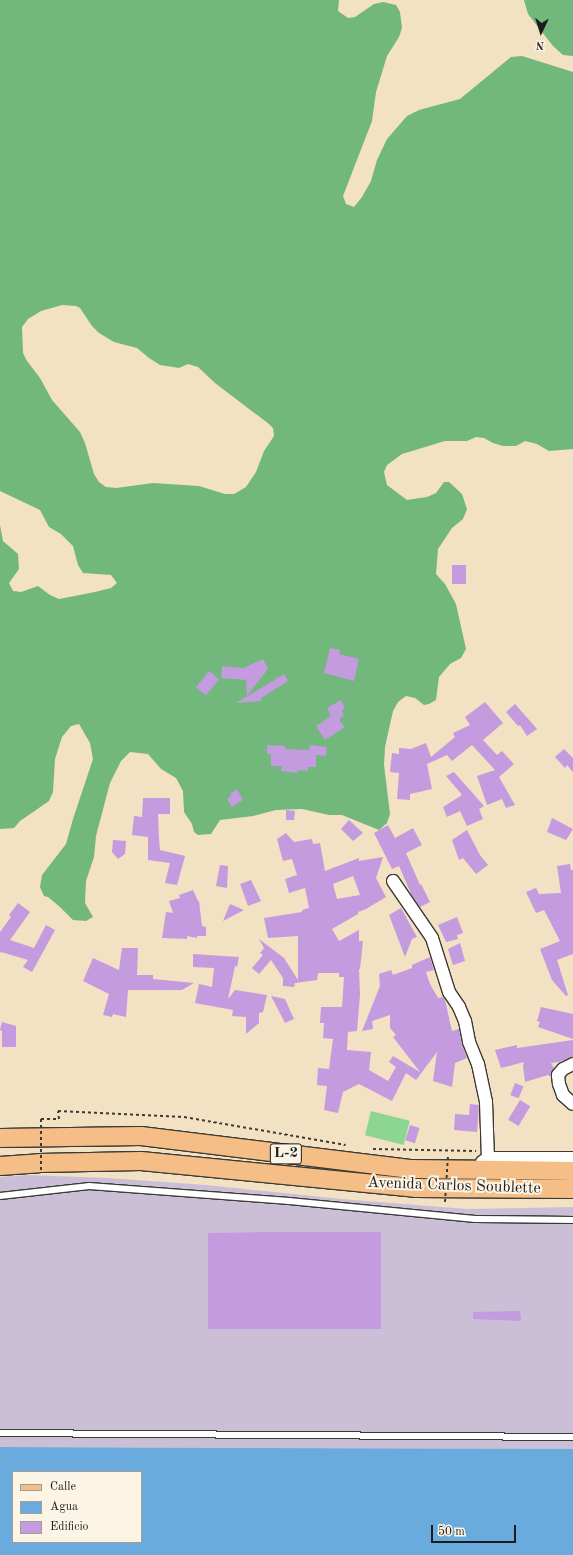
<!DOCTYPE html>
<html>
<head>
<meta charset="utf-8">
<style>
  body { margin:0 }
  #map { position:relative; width:573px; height:1555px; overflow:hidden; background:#f2e1c3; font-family:"Old Standard TT",serif }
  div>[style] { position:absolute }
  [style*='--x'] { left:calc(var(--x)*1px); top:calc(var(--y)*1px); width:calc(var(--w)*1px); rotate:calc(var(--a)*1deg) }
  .industrial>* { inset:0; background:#cabfd6 }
  .green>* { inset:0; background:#8dd691; transform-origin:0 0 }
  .forest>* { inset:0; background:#72b77b }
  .water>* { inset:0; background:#69abdd }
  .building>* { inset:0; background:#c39bde; transform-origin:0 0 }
  .path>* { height:2px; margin-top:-1px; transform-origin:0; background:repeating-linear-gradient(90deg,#3c3a35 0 3px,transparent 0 6px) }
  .roads { filter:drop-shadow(1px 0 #3c3a35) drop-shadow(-1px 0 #3c3a35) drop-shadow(0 1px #3c3a35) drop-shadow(0 -1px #3c3a35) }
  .lane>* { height:6px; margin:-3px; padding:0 3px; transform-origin:3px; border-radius:3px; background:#fff }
  .street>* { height:12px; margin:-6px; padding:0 6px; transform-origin:6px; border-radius:6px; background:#fff }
  .primary>* { height:18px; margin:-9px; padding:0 9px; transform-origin:9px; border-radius:9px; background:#f6be87 }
  .path-bridge>* { height:2px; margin-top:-1px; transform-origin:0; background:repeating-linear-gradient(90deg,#3c3a35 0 3px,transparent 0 6px) }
  span { translate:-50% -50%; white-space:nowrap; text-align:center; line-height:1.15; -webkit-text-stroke:4px #fcf5e5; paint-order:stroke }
  .shield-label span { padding:1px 3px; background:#fcf5e5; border:1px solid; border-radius:3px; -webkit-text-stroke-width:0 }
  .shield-label { font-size:15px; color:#1c1c1c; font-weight:700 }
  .street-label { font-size:16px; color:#1c1c1c }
  .legend { position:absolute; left:12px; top:1471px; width:130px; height:72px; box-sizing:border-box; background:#fcf5e5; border:1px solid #a29e95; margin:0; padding:5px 7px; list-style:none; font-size:12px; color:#1c1c1c }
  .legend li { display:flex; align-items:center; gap:8px; height:20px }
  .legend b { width:20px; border:1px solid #a29e95 }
  .north { position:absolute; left:521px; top:12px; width:40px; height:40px; -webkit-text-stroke:3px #fcf5e5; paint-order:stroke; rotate:184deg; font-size:11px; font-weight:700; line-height:16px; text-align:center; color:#1c1c1c }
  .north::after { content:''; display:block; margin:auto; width:14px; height:18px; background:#1c1c1c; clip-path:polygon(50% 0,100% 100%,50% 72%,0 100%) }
  .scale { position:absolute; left:431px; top:1525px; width:85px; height:18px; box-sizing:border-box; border:2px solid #1c1c1c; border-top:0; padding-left:5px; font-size:12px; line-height:14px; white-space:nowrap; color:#1c1c1c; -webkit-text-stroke:3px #fcf5e5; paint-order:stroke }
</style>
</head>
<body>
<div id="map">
  <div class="industrial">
    <div style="clip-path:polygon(28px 1175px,108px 1178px,206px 1185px,341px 1199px,467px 1209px,573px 1207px,573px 1449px,0 1447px,0 1177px)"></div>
  </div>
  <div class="green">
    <div style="left:371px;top:1111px;width:40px;height:25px;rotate:14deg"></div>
  </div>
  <div class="forest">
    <div style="clip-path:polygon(evenodd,0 0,339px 0,338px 11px,348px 18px,355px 17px,374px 4px,383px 2px,396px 5px,400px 12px,402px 28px,399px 37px,387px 56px,376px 92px,372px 121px,343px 196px,346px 204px,354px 207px,362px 197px,371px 181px,377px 160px,387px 139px,407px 116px,419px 110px,460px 99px,511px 57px,522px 56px,573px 72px,573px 449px,549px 451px,537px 444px,525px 441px,516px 446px,503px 446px,493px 443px,484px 438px,476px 437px,467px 441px,445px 441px,402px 454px,387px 465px,384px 472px,387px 485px,407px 500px,427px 497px,436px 493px,444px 482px,449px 482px,462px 494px,467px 509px,463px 519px,452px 528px,438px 549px,436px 574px,445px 584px,456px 604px,466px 649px,461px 658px,450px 664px,439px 677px,436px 700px,429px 704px,424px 705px,415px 698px,406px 696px,398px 702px,393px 711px,385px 747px,384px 765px,390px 814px,387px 823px,379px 830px,342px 815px,329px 815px,302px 809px,276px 810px,253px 816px,220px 820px,211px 834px,198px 835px,194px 832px,192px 824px,184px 812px,183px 791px,176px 778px,161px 769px,148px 754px,130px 752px,121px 761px,110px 783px,96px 836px,94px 857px,86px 881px,85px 903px,93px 917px,86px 921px,73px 920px,60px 907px,48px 897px,44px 896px,40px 887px,42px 875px,66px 844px,73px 819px,93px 759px,90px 743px,79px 724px,71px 726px,62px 737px,55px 759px,53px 792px,49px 801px,20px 821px,14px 828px,0 829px,0 525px,3px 541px,18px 554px,19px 569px,9px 583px,13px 591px,21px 592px,38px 586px,50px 595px,59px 599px,95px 592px,111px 588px,117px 583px,111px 575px,83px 573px,78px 565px,73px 546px,61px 534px,49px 527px,40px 510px,0 491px,0 0,62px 305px,76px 306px,80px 308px,92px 326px,99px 333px,114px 342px,137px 348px,149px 358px,160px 365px,179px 368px,188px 364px,198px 367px,215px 383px,269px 424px,273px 428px,274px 436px,264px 451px,256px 472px,246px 487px,234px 494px,225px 494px,199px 486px,153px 483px,116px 488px,106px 487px,99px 482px,94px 474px,85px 443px,80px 432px,52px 400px,40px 378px,27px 361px,23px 353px,22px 327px,28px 319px,41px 311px,62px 305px)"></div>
    <div style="clip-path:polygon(524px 0,573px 0,573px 56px,563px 55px,553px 46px,528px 14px)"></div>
  </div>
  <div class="water">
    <div style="clip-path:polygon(evenodd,0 1447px,573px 1449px,573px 1555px,0 1555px,0 1447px,13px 1472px,141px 1472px,141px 1542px,13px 1542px,13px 1472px)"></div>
  </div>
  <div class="building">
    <div style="left:452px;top:565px;width:14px;height:19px"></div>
    <div style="clip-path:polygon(330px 648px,340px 650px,339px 654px,359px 659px,354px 681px,324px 673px)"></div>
    <div style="clip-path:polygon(263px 659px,268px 669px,247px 696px,246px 680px,221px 678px,222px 666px,244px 668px)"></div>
    <div style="left:209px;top:671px;width:13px;height:21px;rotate:39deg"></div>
    <div style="clip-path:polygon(284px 674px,288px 681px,261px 698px,261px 701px,236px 703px)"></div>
    <div style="clip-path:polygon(341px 700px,345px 708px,342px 710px,344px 716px,340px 718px,340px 721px,345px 727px,325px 740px,316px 726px,331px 716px,327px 708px)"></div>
    <div style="clip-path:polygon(485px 702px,503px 723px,483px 740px,497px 755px,502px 751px,514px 764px,499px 777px,515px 805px,506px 808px,502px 799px,487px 805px,477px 776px,495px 770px,472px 745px,452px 761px,447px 755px,427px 764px,432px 789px,410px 794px,410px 800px,397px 799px,399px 773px,390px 772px,392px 753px,399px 754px,399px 748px,411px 749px,426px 743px,431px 757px,455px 737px,453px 733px,470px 725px,465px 717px)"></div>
    <div style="clip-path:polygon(515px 704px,537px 729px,527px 736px,520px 725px,518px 726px,506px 712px)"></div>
    <div style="clip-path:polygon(267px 745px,285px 746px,285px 749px,309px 750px,310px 745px,327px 747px,326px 756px,316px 755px,316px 767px,308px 767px,308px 771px,298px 770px,298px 773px,281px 771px,282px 766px,271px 766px,271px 754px,267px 754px)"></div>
    <div style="clip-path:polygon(564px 749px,573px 758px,573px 772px,567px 765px,565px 768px,555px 757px)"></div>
    <div style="clip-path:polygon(454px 772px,484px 806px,479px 809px,483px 819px,467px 826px,460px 811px,447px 817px,443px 807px,462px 795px,446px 776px)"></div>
    <div style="clip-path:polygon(237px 789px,243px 800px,232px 807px,227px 799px,231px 796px,230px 794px)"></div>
    <div style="clip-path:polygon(143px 798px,170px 798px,170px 814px,158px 814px,159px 838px,160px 850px,185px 856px,177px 885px,165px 883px,170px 863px,148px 860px,148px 837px,132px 835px,134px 816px,142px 817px)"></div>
    <div style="clip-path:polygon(286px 810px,295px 811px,294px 820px,286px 820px)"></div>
    <div style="clip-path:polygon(552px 818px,573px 829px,566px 840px,547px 832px)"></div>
    <div style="clip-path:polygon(349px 820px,363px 833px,353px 841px,341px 829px)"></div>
    <div style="clip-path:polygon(388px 825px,395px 838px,413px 828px,422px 845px,406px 853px,420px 885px,421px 884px,430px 902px,420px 907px,412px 896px,399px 866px,392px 869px,374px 833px)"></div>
    <div style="clip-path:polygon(467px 830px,480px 855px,488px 865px,476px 874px,463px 858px,459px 860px,452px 840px)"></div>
    <div style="clip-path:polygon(evenodd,286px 833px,294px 842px,312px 839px,313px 844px,320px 843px,325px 871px,359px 858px,359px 861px,383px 857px,376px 878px,386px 897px,366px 909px,358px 912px,358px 914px,332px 929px,339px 941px,359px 930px,359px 941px,363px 941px,360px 969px,359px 969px,360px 995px,357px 1031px,348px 1032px,347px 1050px,371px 1052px,369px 1070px,388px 1081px,396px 1067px,389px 1062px,393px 1056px,420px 1072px,393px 1037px,396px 1035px,390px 1028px,390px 1015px,372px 1021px,373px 1029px,362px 1031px,380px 986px,379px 974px,391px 970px,393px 975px,412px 968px,412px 965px,430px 957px,434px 970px,426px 972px,430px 984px,438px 998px,443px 997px,445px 1000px,452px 1031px,459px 1029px,462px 1045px,467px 1058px,455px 1063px,452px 1087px,433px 1081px,437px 1052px,416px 1080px,406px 1073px,392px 1101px,359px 1084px,343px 1092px,338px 1113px,324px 1110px,327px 1086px,317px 1085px,318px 1068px,329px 1069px,333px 1039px,323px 1038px,324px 1023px,320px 1023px,321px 1007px,342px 1007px,344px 977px,339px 977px,339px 973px,318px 973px,317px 980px,295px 983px,294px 987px,283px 986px,283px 978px,271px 960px,259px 974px,252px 968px,263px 955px,260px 953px,264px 948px,259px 939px,284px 958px,298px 980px,298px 936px,268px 938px,264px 918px,302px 912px,302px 910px,309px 908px,305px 888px,289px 893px,285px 879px,297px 875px,292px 859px,283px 861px,277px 839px,286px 833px,353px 876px,360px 895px,337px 899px,333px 884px,353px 876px)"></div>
    <div style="clip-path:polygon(113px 840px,126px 841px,125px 854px,118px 859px,112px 852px)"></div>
    <div style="clip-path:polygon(570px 864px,571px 870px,573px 870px,573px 954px,557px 960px,568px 995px,566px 996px,552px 980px,540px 949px,560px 941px,544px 910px,536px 913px,526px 892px,536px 888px,539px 894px,561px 893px,557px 866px)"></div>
    <div style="clip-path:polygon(220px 865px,228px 866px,227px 888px,216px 886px)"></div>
    <div style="clip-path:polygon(251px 880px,261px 901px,248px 906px,240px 884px)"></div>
    <div style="clip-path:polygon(193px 890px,198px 901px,199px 901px,202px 926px,206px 927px,206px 936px,197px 936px,197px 938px,187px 936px,187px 939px,162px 938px,166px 912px,173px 913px,169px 901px,180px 898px,179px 895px)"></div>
    <div style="clip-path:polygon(18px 903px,30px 912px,10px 940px,34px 948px,46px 925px,55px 930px,32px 972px,23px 967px,28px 960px,1px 952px,0 953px,0 932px,11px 917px,9px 915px)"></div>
    <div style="clip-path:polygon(230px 904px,244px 910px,223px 921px)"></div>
    <div style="clip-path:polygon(401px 908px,417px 937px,412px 939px,405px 957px,389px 915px)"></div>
    <div style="clip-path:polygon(457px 917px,463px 933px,457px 935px,458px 939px,446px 942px,438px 925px)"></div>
    <div style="clip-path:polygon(460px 943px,465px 961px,453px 965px,448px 949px)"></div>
    <div style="clip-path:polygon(122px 948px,138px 948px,137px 975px,153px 975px,153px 979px,194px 983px,182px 990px,128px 990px,126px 1017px,113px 1014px,112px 1017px,103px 1015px,109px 994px,83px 981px,93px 958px,119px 970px)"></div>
    <div style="clip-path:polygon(193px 954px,239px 957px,237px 967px,235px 966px,228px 999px,235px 990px,267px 995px,263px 1012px,259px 1013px,259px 1023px,246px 1034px,246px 1017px,232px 1016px,233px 1010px,195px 1003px,199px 984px,212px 987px,214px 968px,193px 967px)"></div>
    <div style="clip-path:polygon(271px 996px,285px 999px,294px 1019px,285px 1023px)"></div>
    <div style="clip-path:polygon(541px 1007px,573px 1014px,573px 1039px,538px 1027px,540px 1022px,537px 1021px)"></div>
    <div style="clip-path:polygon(2px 1022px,16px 1026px,16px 1047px,2px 1047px,2px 1031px,0 1030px)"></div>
    <div style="clip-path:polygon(573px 1040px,573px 1057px,559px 1062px,551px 1063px,554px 1068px,551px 1073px,551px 1077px,548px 1075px,525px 1082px,523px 1066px,524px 1062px,501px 1068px,495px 1050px,517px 1045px,517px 1048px)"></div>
    <div style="left:515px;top:1083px;width:9px;height:13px;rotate:21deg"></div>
    <div style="left:520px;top:1100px;width:12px;height:23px;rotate:31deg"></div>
    <div style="clip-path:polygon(470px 1104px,479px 1105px,477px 1132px,454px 1130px,455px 1114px,469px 1115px)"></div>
    <div style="left:410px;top:1125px;width:10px;height:16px;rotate:17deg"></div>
    <div style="clip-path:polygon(267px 1232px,381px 1232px,381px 1329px,208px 1329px,208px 1233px)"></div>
    <div style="clip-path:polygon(520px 1311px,521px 1321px,473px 1319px,473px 1312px)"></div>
  </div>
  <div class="path">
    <div style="--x:41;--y:1119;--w:18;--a:0"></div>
    <div style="--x:59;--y:1119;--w:8;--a:-97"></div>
    <div style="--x:58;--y:1111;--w:126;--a:2.7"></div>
    <div style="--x:184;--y:1117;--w:164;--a:9.8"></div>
    <div style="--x:373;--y:1149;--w:103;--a:1.1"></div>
  </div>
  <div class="roads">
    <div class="lane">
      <div style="--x:0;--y:1196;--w:90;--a:-6.4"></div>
      <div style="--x:89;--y:1186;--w:201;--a:4.3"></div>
      <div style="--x:289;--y:1201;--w:187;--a:5.5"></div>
      <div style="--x:475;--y:1219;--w:98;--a:0.6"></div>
      <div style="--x:0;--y:1433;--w:573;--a:0.4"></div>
    </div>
    <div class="street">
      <div style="--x:393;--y:881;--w:69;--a:55.6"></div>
      <div style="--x:432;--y:938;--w:57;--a:72.5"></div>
      <div style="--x:449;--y:992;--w:18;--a:56"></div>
      <div style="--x:459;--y:1007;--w:15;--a:67"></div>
      <div style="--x:465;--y:1021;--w:21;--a:79"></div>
      <div style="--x:469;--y:1042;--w:24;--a:68"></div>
      <div style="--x:478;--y:1064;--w:39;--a:78"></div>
      <div style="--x:486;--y:1102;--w:56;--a:88"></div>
      <div style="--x:573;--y:1064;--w:11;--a:153"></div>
      <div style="--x:563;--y:1069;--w:8;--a:130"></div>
      <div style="--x:558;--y:1075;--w:9;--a:84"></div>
      <div style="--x:559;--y:1084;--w:12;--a:70"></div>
      <div style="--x:563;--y:1095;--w:13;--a:42"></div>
      <div style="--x:482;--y:1162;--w:7;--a:-34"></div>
      <div style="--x:488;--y:1158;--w:85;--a:0"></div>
    </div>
    <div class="primary">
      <div style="--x:0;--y:1138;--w:141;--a:-0.8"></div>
      <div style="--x:141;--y:1136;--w:271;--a:7"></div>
      <div style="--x:410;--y:1169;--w:163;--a:0.7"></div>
      <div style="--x:0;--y:1166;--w:39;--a:-4"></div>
      <div style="--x:39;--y:1163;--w:102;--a:-1.1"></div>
      <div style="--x:141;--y:1161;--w:275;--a:5.6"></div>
      <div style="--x:415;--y:1188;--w:158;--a:0.4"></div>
    </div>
  </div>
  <div class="path-bridge">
    <div style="--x:41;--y:1119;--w:51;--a:90"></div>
    <div style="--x:445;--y:1202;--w:46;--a:-86.3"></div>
  </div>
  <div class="shield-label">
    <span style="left:286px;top:1154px">L-2</span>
  </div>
  <div class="street-label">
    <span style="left:454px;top:1186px;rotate:2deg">Avenida Carlos Soublette</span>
  </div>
  <ul class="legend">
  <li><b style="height:5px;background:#f6be87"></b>Calle</li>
  <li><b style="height:11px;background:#69abdd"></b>Agua</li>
  <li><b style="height:11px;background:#c39bde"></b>Edificio</li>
  </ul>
  <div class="north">N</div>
  <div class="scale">50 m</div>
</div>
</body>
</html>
